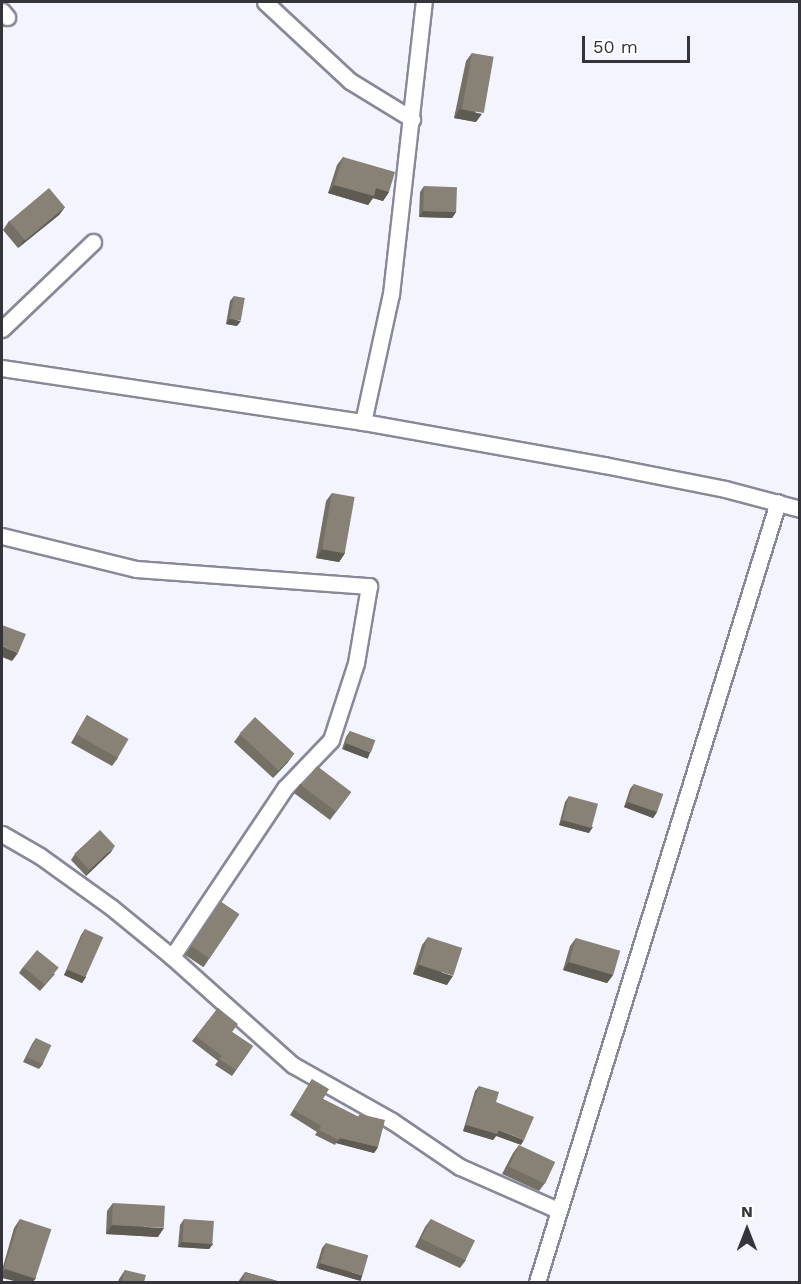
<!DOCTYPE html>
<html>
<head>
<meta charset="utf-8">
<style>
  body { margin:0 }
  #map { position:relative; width:801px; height:1284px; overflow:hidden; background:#f3f4fd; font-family:"Work Sans",sans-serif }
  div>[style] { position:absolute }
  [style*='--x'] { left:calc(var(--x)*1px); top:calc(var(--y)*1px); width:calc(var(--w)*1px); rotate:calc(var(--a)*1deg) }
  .roads { filter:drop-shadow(2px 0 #888997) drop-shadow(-2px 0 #888997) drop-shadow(0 2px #888997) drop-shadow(0 -2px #888997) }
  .minor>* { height:15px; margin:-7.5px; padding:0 7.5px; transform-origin:7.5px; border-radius:7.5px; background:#fff }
  .wall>* { inset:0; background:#747065; transform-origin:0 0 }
  .shaded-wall>* { inset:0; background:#5e5b52; transform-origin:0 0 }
  .building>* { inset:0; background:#878275; transform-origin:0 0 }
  span { translate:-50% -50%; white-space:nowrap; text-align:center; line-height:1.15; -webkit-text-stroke:6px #fff; paint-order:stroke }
  .frame { position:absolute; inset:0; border:3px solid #34343a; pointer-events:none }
  .north { position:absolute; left:717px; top:1200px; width:60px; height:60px; -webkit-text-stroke:4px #fff; paint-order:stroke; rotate:0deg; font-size:16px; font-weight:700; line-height:24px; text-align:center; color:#34343a }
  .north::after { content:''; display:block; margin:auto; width:21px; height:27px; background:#34343a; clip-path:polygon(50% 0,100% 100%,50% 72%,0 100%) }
  .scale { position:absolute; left:582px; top:36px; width:108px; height:27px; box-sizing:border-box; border:3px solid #34343a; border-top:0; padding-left:8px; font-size:18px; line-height:21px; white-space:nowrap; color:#34343a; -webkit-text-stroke:4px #fff; paint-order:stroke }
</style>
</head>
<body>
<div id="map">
  <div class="roads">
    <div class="minor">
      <div style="--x:265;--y:2;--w:116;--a:42.9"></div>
      <div style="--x:350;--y:81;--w:73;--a:31.5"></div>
      <div style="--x:2;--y:11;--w:8;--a:50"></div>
      <div style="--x:2;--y:329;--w:126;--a:-43.7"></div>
      <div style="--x:2;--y:368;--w:365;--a:8.5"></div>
      <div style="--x:363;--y:422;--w:245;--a:10.1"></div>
      <div style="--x:604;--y:465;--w:123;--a:11.2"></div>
      <div style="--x:725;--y:489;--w:78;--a:14.9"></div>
      <div style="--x:363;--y:422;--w:131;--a:-77.7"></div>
      <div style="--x:391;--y:294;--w:294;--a:-83.6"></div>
      <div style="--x:2;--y:536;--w:138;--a:13.8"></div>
      <div style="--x:136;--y:569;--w:234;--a:4.2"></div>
      <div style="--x:369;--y:586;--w:78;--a:99.6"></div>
      <div style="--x:356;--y:663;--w:81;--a:108"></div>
      <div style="--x:331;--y:740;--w:66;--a:133.8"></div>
      <div style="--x:285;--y:788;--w:203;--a:123.8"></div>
      <div style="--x:2;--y:834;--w:44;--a:30.1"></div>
      <div style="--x:40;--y:856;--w:87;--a:35.7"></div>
      <div style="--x:111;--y:907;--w:79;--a:39.3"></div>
      <div style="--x:172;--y:957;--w:162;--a:41.8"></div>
      <div style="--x:293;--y:1065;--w:114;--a:29.5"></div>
      <div style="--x:392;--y:1121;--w:82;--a:34.1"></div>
      <div style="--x:460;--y:1167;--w:107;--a:23.7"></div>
      <div style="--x:537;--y:1282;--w:816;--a:-72.83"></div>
    </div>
  </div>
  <div class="wall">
    <div style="clip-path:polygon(472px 53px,476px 122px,454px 118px,466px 61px)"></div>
    <div style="clip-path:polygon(343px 157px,389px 192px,383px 201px,373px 198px,368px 205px,328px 193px,337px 165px)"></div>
    <div style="clip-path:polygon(424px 186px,456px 212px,452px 218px,419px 217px,420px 192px)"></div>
    <div style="clip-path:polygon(65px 207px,59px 215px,18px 248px,3px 230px,9px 221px)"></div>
    <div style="clip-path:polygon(234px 296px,237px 326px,226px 324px,230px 301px)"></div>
    <div style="clip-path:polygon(332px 493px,345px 553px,339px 562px,316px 558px,326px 501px)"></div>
    <div style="clip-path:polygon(87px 715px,118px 758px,112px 766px,71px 743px)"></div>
    <div style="clip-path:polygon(350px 731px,366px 758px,342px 749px,346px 737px)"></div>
    <div style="clip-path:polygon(240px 734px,288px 762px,273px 778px,234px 742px)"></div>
    <div style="clip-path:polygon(300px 784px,351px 792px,330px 820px,294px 793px)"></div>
    <div style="clip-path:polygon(634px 784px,657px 812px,653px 818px,624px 807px,630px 789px)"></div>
    <div style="clip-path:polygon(569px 796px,589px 833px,559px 825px,565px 802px)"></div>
    <div style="clip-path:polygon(111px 852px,86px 876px,71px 860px,75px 854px)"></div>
    <div style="left:221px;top:902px;width:22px;height:64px;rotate:34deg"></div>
    <div style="clip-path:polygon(85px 929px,86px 977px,82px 983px,64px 975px,81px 935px)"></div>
    <div style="clip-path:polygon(428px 937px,447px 985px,413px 974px,422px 945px)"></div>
    <div style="clip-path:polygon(576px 938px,613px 975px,607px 983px,563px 970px,570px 946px)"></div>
    <div style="clip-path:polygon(23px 967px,55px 974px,40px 991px,19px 973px)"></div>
    <div style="clip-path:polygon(218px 1008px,232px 1032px,253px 1046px,232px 1076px,215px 1065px,218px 1061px,192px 1041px)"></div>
    <div style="clip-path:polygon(36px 1038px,43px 1064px,39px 1069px,23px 1062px,32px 1044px)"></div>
    <div style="clip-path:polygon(312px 1079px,323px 1099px,358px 1117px,360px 1114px,378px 1147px,374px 1153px,336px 1143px,335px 1145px,315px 1135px,317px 1132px,290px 1115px)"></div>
    <div style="clip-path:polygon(479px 1086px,496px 1102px,496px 1136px,493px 1140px,463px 1131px,475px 1091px)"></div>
    <div style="clip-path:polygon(519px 1145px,545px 1183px,539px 1191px,502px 1174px,513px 1153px)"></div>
    <div style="clip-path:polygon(113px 1203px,158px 1237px,106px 1234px,107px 1211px)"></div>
    <div style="clip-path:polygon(20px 1219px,36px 1278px,2px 1278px,2px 1270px,14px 1228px)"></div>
    <div style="clip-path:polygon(184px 1219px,213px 1244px,209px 1249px,178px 1247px,180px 1225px)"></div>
    <div style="clip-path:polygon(431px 1219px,466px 1260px,460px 1268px,415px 1247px,425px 1227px)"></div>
    <div style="clip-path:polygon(326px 1243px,358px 1280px,316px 1268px,322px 1248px)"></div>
    <div style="clip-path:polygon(125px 1270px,144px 1282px,118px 1282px,119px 1279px)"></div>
    <div style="clip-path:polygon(245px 1272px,281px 1282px,238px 1282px)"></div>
  </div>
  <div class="shaded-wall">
    <div style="clip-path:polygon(460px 109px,482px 114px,476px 122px,454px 118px)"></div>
    <div style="clip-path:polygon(334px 185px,376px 188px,389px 192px,383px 201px,373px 198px,368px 205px,328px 193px)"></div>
    <div style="clip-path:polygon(65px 207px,59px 215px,18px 248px,24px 240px)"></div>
    <div style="clip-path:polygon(423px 211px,456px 212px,452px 218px,419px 217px)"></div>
    <div style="clip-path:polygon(230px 319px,241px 321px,237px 326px,226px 324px)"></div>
    <div style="clip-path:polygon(322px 549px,345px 553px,339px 562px,316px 558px)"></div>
    <div style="clip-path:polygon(2px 646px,18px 653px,12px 661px,2px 657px)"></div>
    <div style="left:346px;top:743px;width:26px;height:7px;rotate:21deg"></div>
    <div style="clip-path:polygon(294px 754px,288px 762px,273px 778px,279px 770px)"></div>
    <div style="clip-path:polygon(628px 802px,657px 812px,653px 818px,624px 807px)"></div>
    <div style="clip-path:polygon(563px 820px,593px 827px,589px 833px,559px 825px)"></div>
    <div style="clip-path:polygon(115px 846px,111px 852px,86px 876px,90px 870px)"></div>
    <div style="clip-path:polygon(569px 962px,613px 975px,607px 983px,563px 970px)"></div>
    <div style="clip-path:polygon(419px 965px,453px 976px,447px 985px,413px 974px)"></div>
    <div style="clip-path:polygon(68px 970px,86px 977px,82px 983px,64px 975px)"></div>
    <div style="clip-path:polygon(466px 1125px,499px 1130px,524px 1140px,521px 1145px,496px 1136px,493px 1140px,463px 1131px)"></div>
    <div style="clip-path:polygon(340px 1138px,378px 1147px,374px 1153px,336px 1143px)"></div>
    <div style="clip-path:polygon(112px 1225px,164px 1228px,158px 1237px,106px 1234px)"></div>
    <div style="clip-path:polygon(182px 1242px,213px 1244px,209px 1249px,178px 1247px)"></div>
    <div style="left:320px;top:1263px;width:44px;height:6px;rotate:16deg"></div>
    <div style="clip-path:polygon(5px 1269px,36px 1278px,33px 1282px,18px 1282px,2px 1278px,2px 1274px)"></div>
  </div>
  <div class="building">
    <div style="clip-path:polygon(2px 20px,4px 26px,2px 28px)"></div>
    <div style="left:472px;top:53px;width:22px;height:57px;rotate:10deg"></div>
    <div style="clip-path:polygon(343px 157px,395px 172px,389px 192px,376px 188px,374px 196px,334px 185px)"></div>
    <div style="left:424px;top:186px;width:33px;height:25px;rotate:2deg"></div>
    <div style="left:49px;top:188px;width:25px;height:52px;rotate:50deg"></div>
    <div style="left:234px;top:296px;width:11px;height:23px;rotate:10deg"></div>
    <div style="left:332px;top:493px;width:23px;height:57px;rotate:10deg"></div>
    <div style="clip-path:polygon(2px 625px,26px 634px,18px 653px,2px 646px)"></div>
    <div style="left:87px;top:715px;width:48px;height:22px;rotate:30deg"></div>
    <div style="left:255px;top:717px;width:54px;height:23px;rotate:43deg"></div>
    <div style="left:350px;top:731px;width:27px;height:13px;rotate:20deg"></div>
    <div style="left:317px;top:766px;width:43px;height:25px;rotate:37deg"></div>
    <div style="left:634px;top:784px;width:31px;height:19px;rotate:19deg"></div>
    <div style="left:569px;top:796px;width:30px;height:25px;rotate:15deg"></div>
    <div style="left:100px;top:830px;width:22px;height:35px;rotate:47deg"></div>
    <div style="left:221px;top:902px;width:22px;height:53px;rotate:34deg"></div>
    <div style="left:85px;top:929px;width:20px;height:44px;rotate:24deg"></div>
    <div style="left:428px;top:937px;width:36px;height:29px;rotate:18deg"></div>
    <div style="left:576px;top:938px;width:46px;height:25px;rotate:16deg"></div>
    <div style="left:37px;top:950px;width:28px;height:22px;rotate:39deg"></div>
    <div style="clip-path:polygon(218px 1008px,238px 1024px,232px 1032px,253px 1046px,236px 1070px,219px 1059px,222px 1056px,196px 1036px)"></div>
    <div style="left:36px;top:1038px;width:17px;height:21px;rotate:25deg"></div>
    <div style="clip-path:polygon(312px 1079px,329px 1089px,323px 1099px,359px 1117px,360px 1114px,385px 1120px,378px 1147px,340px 1138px,339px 1140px,319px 1130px,321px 1126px,294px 1110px)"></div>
    <div style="clip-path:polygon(479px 1086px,499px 1092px,496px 1102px,534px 1117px,524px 1140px,499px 1130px,497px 1134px,466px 1125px)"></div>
    <div style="left:519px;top:1145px;width:40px;height:24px;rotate:25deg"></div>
    <div style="left:113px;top:1203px;width:52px;height:22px;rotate:3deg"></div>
    <div style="left:20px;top:1219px;width:33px;height:52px;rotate:18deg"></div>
    <div style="left:184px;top:1219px;width:30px;height:23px;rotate:4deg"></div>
    <div style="left:431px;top:1219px;width:49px;height:22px;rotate:26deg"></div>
    <div style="left:326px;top:1243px;width:44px;height:21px;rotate:16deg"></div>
    <div style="clip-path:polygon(125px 1270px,146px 1275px,144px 1282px,122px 1282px)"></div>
    <div style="clip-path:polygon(245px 1272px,281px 1282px,242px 1282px)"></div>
  </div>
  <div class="frame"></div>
  <div class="north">N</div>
  <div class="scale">50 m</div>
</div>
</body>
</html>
